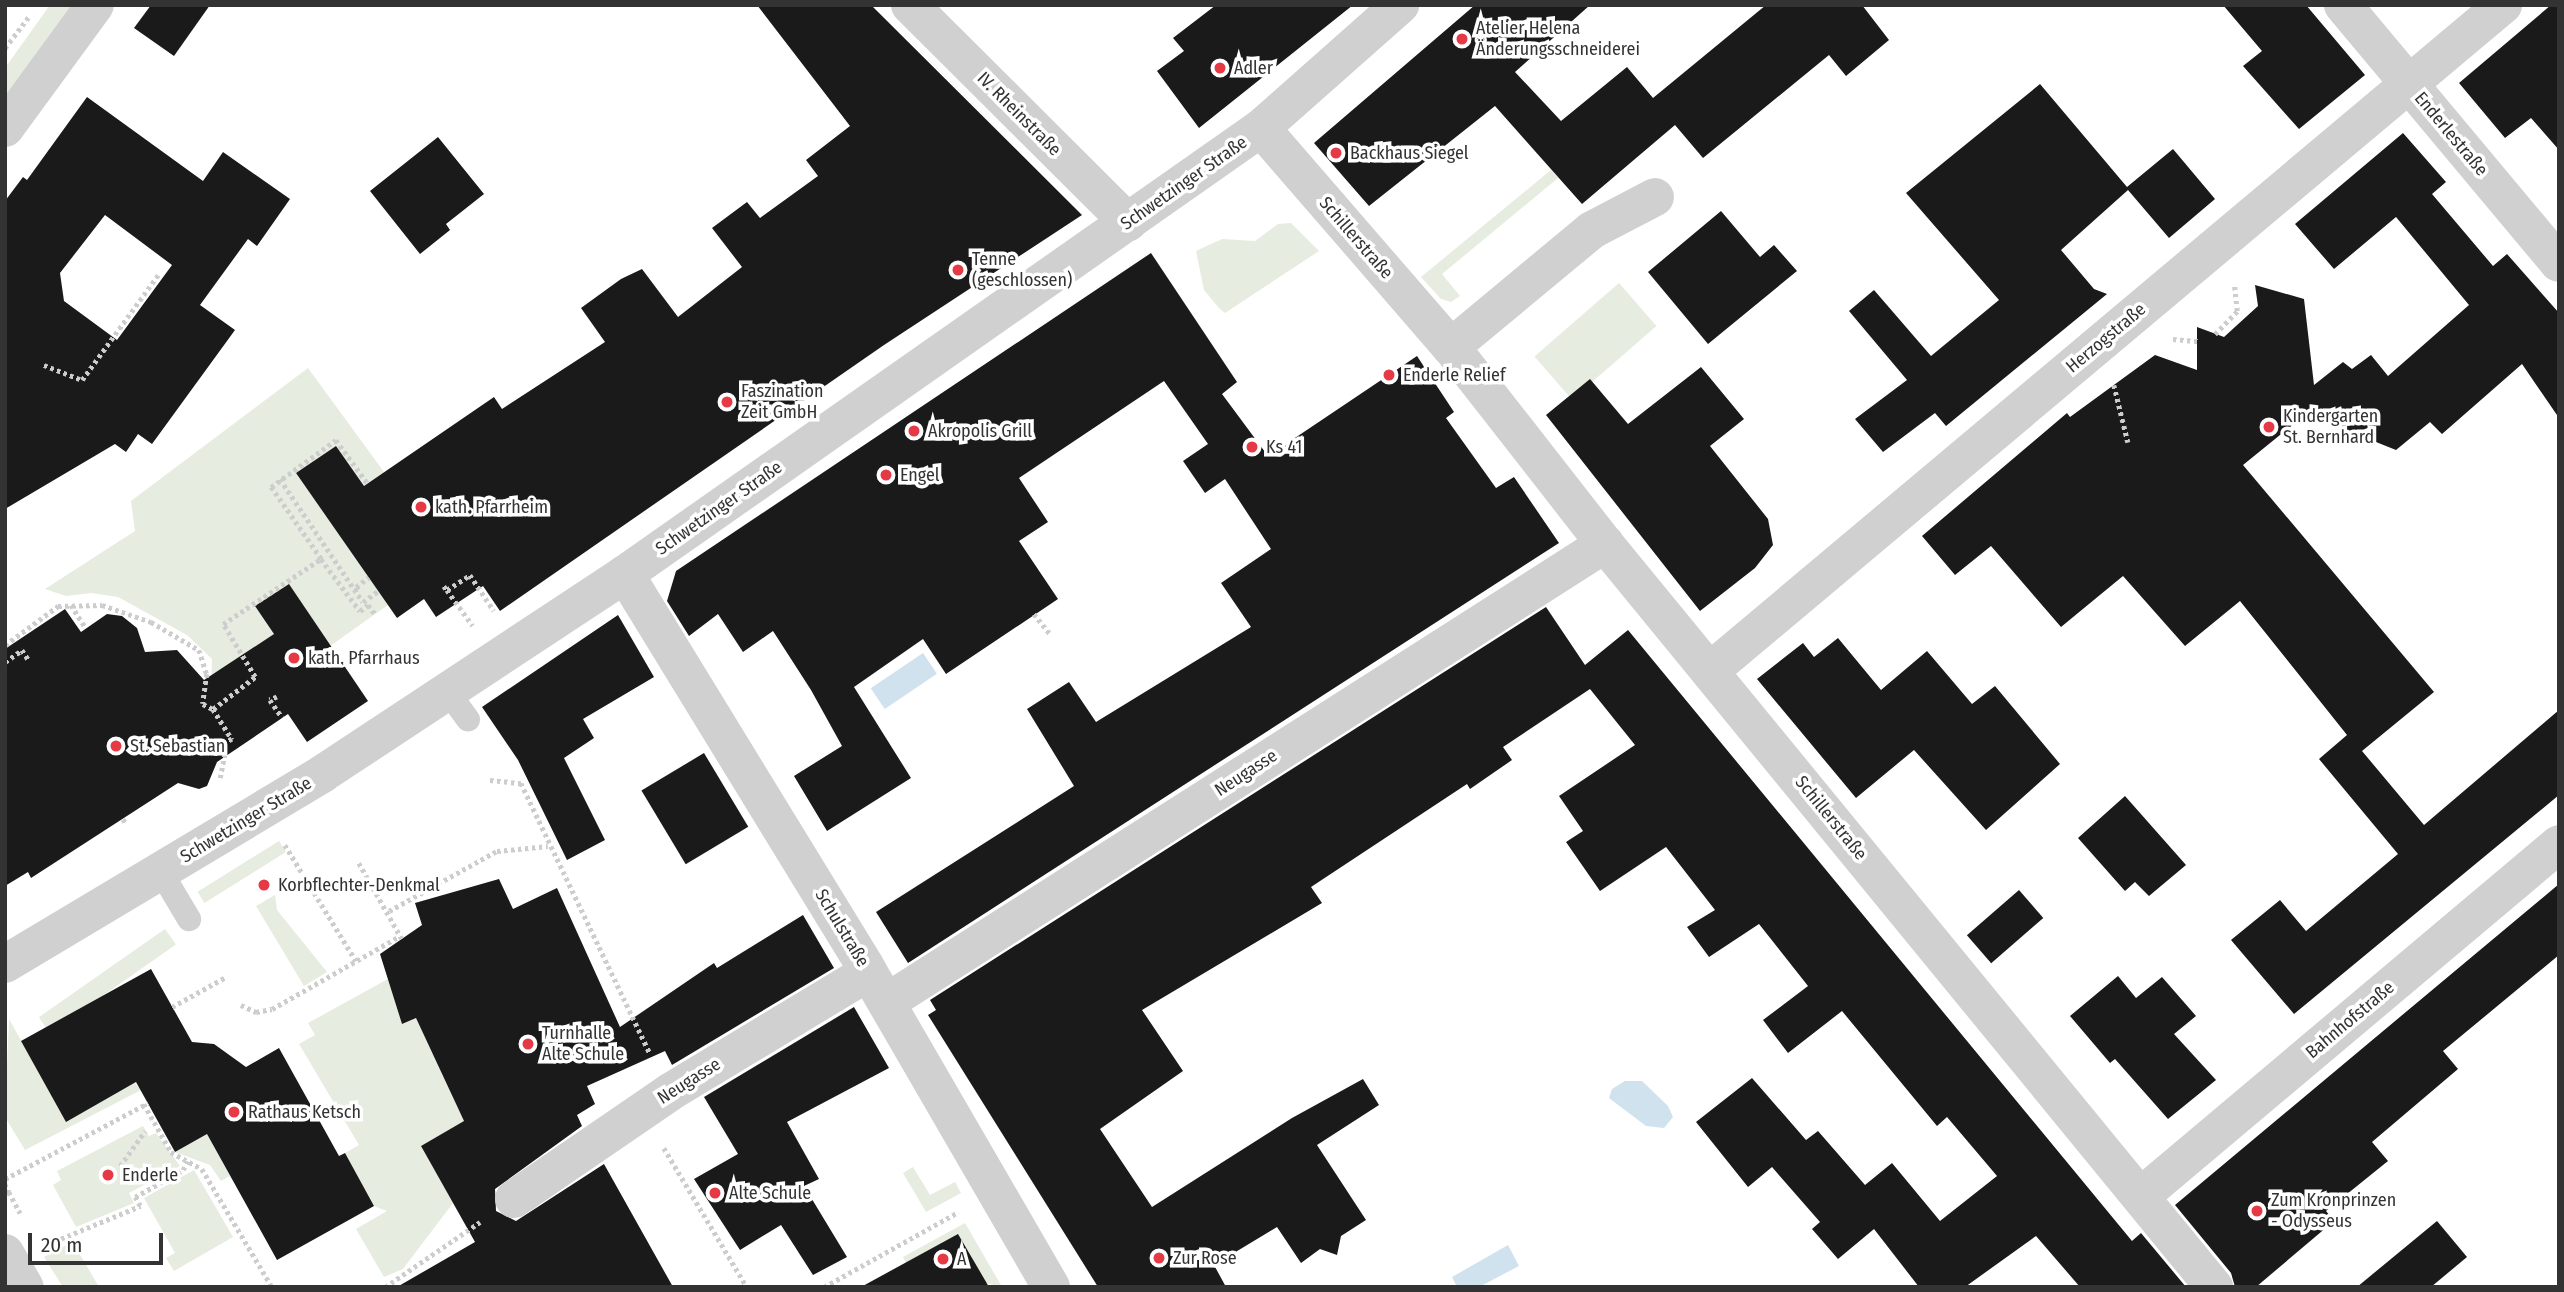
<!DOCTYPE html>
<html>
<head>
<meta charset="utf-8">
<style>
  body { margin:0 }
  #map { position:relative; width:2564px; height:1292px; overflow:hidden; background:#fff; font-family:"Fira Sans Condensed",sans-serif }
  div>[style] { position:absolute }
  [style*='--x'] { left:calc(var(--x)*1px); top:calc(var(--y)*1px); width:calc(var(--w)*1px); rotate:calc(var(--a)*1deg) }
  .green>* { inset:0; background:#e6ecdf; transform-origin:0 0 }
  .water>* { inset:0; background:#cfe2ee; transform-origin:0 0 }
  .building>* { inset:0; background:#1a1a1a; transform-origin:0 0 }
  .path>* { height:4.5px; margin-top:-2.25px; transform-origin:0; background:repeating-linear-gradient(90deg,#cdcdcd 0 3.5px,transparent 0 7px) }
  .service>* { height:24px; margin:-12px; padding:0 12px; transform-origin:12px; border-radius:12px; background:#d0d0d0 }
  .minor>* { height:38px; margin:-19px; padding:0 19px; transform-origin:19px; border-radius:19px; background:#d0d0d0 }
  .tertiary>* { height:38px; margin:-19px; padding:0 19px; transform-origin:19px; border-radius:19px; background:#d0d0d0 }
  .dots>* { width:19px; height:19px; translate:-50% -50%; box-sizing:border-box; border:4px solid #fff; border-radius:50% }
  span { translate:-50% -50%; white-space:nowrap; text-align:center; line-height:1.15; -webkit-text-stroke:7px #fff; paint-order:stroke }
  .poi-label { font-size:18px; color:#333 }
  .left { translate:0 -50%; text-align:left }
  .street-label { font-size:18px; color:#333 }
  .frame { position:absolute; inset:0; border:7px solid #333; pointer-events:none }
  .scale { position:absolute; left:28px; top:1233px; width:135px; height:32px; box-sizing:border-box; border:4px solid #333; border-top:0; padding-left:9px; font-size:21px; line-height:24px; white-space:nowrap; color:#333; -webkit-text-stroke:5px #fff; paint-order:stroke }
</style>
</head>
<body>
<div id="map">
  <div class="green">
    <div style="clip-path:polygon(50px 5px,72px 5px,5px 100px,5px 68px)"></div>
    <div style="clip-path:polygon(1551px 170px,1558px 178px,1442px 274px,1460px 296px,1451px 302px,1441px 299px,1421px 277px)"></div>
    <div style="clip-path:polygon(1291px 223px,1319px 251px,1225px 313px,1219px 308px,1204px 290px,1196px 251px,1222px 239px,1255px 241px,1278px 224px)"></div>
    <div style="left:1619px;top:283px;width:57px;height:112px;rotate:49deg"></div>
    <div style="clip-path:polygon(308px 368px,384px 472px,364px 486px,336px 446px,296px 473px,388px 605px,330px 646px,289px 584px,255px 606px,274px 634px,247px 652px,211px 694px,212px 659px,187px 635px,118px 597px,91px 593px,66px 596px,45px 589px,135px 531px,131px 501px)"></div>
    <div style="left:279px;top:841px;width:13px;height:96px;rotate:58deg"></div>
    <div style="clip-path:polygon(275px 895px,277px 910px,327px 972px,304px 986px,256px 906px)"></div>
    <div style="left:165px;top:929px;width:19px;height:154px;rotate:55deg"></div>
    <div style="clip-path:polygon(388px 979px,402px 1024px,416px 1018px,464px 1121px,421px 1146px,453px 1203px,403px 1269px,384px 1277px,356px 1229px,387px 1211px,374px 1206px,345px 1153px,359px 1145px,299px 1044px,315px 1035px,308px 1023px)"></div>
    <div style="clip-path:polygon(9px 1019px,66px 1121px,135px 1083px,141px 1090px,25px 1150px,5px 1117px)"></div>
    <div style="clip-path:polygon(143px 1126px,149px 1136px,156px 1133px,180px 1166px,129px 1193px,134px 1203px,76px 1227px,53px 1185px,61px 1180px,57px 1171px)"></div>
    <div style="clip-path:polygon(207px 1134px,230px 1176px,221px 1181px,210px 1165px,175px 1152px)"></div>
    <div style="clip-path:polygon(913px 1167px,930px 1195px,955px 1182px,961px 1193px,926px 1212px,903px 1173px)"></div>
    <div style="clip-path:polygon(194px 1170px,233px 1237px,174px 1271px,166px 1258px,175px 1253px,144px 1198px)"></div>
    <div style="clip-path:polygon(965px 1223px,1002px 1287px,906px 1263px,903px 1257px)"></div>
    <div style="clip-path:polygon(72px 1242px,75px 1246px,99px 1287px,63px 1287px,44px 1257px)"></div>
  </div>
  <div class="water">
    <div style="left:923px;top:653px;width:25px;height:63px;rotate:56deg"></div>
    <div style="clip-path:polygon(1625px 1081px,1642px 1081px,1668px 1106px,1673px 1117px,1664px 1128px,1646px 1126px,1609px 1098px,1612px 1089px)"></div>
    <div style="clip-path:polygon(1508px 1245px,1519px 1266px,1479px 1287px,1457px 1287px,1452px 1277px)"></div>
  </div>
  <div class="building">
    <div style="clip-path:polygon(151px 5px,210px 5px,174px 56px,134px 28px)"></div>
    <div style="clip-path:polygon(757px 5px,871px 5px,1082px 215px,884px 345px,500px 611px,483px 586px,436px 617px,424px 599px,397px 618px,296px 473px,336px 446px,364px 486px,494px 397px,502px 409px,605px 342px,581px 308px,621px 279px,642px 269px,678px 317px,742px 267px,712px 228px,747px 202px,760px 218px,818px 176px,806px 160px,850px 126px)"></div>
    <div style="clip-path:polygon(1216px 5px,1353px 5px,1199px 128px,1157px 71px,1184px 51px,1173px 38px)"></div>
    <div style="clip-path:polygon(1475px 5px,1590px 5px,1515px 72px,1561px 121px,1627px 67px,1653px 98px,1766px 5px,1862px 5px,1889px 40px,1846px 76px,1829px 55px,1703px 158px,1675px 125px,1582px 204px,1495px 106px,1369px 206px,1314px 143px)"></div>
    <div style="clip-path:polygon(2223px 5px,2306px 5px,2365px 75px,2299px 129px,2243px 66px,2262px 51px)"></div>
    <div style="clip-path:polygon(2551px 5px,2559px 5px,2559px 150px,2531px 118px,2505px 138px,2459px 83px)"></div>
    <div style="clip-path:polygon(2040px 84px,2127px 187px,2173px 149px,2215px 199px,2169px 238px,2128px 190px,2061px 250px,2094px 289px,2107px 294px,1946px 426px,1935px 413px,1883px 452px,1855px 419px,1907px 380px,1849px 311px,1874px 290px,1931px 356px,1999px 300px,1906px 193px)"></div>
    <div style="clip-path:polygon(evenodd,87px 97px,203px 181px,223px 152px,290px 199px,257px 246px,248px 239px,200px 305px,235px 330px,152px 444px,138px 434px,126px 452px,115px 444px,5px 509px,5px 201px,23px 177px,27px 180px,87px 97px,105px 215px,172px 265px,117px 340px,64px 301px,60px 273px,105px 215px)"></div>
    <div style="clip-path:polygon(2403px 133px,2446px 182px,2432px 194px,2493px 266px,2507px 254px,2559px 313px,2559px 418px,2522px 364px,2442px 434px,2430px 422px,2396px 450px,2306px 414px,2243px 465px,2434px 692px,2362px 751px,2424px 825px,2559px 710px,2559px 795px,2294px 1014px,2231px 940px,2280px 900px,2306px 931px,2398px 854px,2319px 759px,2347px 735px,2240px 601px,2185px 646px,2123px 576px,2061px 627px,1991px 546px,1955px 575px,1922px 536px,2067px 413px,2070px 417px,2155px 355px,2197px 370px,2197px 327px,2224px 337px,2258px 306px,2255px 285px,2304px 299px,2314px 385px,2343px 362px,2352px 369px,2371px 355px,2388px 376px,2469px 305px,2396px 217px,2334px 269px,2295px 224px)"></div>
    <div style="clip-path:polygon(438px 137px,484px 194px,446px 224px,450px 230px,420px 254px,370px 191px)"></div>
    <div style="clip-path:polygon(1721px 211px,1760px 257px,1774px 245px,1797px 271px,1708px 344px,1648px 272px)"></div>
    <div style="clip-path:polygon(1151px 253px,1237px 382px,1222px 394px,1268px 456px,1417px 356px,1454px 412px,1446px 418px,1496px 488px,1514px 477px,1559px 543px,908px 963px,876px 912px,1074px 786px,1027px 709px,1069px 682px,1096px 722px,1251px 627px,1221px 583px,1271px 549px,1225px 479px,1205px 493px,1183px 461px,1208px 444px,1164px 381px,1019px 478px,1048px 522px,1019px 541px,1058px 599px,946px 674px,923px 639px,854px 687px,911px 778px,827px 831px,794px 776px,842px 746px,811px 690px,773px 631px,743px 652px,718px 614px,689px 636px,667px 601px,676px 571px)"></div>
    <div style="clip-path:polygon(1701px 367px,1744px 419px,1710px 446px,1768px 519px,1773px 545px,1755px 568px,1700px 611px,1546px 415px,1590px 379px,1628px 424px)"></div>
    <div style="clip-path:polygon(289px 584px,368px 701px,307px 742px,288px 714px,217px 762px,207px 786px,199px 789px,178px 783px,31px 878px,28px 872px,5px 886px,5px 649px,65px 609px,81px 632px,107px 614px,122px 616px,137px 628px,145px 652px,177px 650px,204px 680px,274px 634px,255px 606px)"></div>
    <div style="clip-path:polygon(1546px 607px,1585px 665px,1628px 630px,2132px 1241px,2141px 1233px,2186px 1287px,2080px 1287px,2036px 1236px,1965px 1287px,1919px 1287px,1874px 1229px,1838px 1259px,1812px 1229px,1820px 1222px,1772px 1167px,1748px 1187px,1696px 1122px,1752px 1078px,1806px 1140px,1818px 1131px,1865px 1185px,1892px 1163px,1940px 1221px,1997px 1176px,1947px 1117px,1937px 1126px,1842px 1011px,1788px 1053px,1763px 1020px,1808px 986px,1759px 924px,1709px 957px,1687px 927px,1715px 910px,1666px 847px,1600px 891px,1566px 842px,1583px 831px,1559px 796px,1635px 745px,1590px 689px,1503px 747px,1512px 760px,1470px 789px,1467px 784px,1311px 887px,1322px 903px,1142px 1010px,1183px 1071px,1100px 1129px,1152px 1207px,1292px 1118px,1363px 1079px,1379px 1105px,1317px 1145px,1366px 1220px,1341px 1236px,1337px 1255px,1320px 1249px,1301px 1263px,1277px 1227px,1214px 1265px,1226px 1287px,1098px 1287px,928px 1015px,936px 1010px,930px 1000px)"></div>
    <div style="clip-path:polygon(618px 615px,654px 677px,583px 719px,594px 738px,564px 758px,605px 840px,567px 860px,518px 760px,482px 707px)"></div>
    <div style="clip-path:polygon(1838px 638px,1881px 690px,1927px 651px,1972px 704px,1995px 686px,2060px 764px,1986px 830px,1914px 750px,1856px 798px,1757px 679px,1803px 643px,1814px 657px)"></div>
    <div style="left:704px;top:753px;width:86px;height:73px;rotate:59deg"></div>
    <div style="clip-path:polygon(2125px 796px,2186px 865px,2149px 896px,2135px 882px,2125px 891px,2078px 838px)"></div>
    <div style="clip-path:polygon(499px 879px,513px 909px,557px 888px,620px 1027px,714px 963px,717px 968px,803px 915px,834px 968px,672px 1065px,665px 1051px,587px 1086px,595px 1104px,577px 1115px,582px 1126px,495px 1189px,496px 1211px,516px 1221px,604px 1164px,673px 1287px,397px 1287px,475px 1242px,421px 1146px,464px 1121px,416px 1018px,402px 1024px,380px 954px,422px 925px,415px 903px)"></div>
    <div style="clip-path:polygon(2559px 884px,2559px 955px,2443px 1051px,2458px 1069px,2372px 1142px,2388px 1161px,2326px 1211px,2334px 1221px,2256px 1287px,2235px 1287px,2231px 1273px,2175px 1205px)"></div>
    <div style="left:2019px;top:890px;width:37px;height:69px;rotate:49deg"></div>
    <div style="clip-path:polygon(151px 969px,192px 1042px,214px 1044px,246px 1067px,279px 1048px,339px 1156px,345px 1153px,374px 1206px,277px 1260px,207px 1134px,175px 1152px,136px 1082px,66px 1122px,21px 1041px)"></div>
    <div style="clip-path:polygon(2118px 976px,2136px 998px,2162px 977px,2196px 1016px,2174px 1034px,2216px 1080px,2168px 1119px,2115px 1059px,2110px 1063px,2070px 1016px)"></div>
    <div style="clip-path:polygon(854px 1007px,889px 1068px,787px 1122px,819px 1179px,804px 1186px,847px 1257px,813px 1275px,781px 1225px,740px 1250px,694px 1179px,738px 1154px,704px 1097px)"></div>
    <div style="clip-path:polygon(2437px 1221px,2467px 1257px,2431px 1287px,2357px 1287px)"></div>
    <div style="clip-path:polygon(958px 1234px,989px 1287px,861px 1287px)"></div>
  </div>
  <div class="path">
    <div style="--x:5;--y:48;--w:41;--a:-52.9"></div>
    <div style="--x:2215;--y:334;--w:32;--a:-46"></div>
    <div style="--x:2237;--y:311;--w:27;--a:-96"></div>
    <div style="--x:2173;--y:339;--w:25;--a:5"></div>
    <div style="--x:44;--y:365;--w:41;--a:21.5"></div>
    <div style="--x:82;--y:380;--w:130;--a:-54.1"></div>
    <div style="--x:2114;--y:385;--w:59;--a:76.2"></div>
    <div style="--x:280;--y:479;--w:148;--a:56"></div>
    <div style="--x:363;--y:602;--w:19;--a:-36"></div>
    <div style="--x:321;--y:559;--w:88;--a:-124.8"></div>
    <div style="--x:271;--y:487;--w:80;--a:-35.9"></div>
    <div style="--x:336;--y:440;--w:54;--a:54"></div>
    <div style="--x:444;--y:586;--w:5;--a:53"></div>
    <div style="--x:447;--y:590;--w:27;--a:-33"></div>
    <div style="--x:470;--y:575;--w:43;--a:56.3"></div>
    <div style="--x:358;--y:590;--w:4;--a:-124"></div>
    <div style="--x:356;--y:587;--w:16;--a:-38"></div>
    <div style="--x:447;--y:590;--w:44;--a:54.2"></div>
    <div style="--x:71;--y:605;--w:27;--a:57"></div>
    <div style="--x:1034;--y:614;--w:27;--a:51"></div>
    <div style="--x:5;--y:645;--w:66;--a:-36.3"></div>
    <div style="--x:58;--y:606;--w:44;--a:-1.3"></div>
    <div style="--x:102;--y:605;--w:52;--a:19.1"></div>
    <div style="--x:151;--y:622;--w:56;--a:30.3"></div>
    <div style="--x:199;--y:650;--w:25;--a:72"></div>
    <div style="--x:207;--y:674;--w:30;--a:98"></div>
    <div style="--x:203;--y:704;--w:11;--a:27"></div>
    <div style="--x:213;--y:709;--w:53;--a:-37.3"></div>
    <div style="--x:255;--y:677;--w:62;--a:-121.1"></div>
    <div style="--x:223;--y:624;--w:118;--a:-33.6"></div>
    <div style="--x:321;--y:559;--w:65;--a:53.1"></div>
    <div style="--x:360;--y:611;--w:10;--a:-37"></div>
    <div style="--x:368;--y:605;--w:11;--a:52"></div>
    <div style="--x:5;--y:662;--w:21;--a:-35"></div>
    <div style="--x:22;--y:650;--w:11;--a:56"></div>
    <div style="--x:277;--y:697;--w:8;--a:157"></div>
    <div style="--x:270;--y:700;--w:21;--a:55"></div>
    <div style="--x:213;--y:709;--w:36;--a:58"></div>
    <div style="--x:232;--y:739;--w:8;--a:150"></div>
    <div style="--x:220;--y:778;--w:26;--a:-79"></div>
    <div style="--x:490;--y:780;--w:31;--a:6"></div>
    <div style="--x:521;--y:783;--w:300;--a:64.5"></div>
    <div style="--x:123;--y:819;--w:5;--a:53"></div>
    <div style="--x:285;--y:845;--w:136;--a:58.5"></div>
    <div style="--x:359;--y:863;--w:87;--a:60.5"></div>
    <div style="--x:389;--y:911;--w:124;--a:-29.1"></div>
    <div style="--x:497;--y:851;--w:51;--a:-5.6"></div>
    <div style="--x:241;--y:1005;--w:17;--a:25"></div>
    <div style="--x:256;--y:1012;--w:16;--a:-11"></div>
    <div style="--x:272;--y:1009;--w:147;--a:-29.7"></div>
    <div style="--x:172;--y:1007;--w:60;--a:-29.1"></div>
    <div style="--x:144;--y:1104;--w:55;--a:60.6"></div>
    <div style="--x:171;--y:1152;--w:35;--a:29"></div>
    <div style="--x:202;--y:1169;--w:137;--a:59.3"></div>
    <div style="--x:664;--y:1148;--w:162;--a:59.2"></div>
    <div style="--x:120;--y:1166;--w:43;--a:-54.5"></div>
    <div style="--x:5;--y:1179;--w:162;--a:-28"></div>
    <div style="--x:5;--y:1184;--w:9;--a:63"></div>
    <div style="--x:9;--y:1192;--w:4;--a:153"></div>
    <div style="--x:9;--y:1192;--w:24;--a:62"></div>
    <div style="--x:48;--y:1244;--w:100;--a:-22.4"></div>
    <div style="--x:140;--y:1206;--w:10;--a:-119"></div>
    <div style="--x:135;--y:1197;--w:55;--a:-29.4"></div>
    <div style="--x:183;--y:1170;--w:10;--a:-66"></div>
    <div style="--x:385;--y:1287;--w:115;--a:-34.4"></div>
    <div style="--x:824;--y:1287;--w:154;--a:-29.2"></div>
  </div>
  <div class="service">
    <div style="--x:448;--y:692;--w:34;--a:54"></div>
    <div style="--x:161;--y:872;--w:55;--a:59.2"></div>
  </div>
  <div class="minor">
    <div style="--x:910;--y:5;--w:308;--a:44.9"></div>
    <div style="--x:2343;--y:5;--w:336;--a:50.1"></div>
    <div style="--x:1261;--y:128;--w:290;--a:49.1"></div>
    <div style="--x:1451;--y:347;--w:250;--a:52"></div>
    <div style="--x:1605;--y:544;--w:961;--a:50.66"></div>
    <div style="--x:1451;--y:347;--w:183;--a:-39.7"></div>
    <div style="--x:1592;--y:230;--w:71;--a:-27.6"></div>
    <div style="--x:625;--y:574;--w:460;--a:58.5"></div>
    <div style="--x:865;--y:966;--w:371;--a:59.9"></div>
    <div style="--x:1710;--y:671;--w:1036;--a:-40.03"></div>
    <div style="--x:887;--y:1002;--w:852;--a:-32.53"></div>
    <div style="--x:2141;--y:1196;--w:546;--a:-40.1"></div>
    <div style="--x:514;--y:1199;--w:189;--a:-34.4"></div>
    <div style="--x:670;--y:1092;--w:232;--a:-31.1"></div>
  </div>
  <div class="tertiary">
    <div style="--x:5;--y:128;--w:152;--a:-53.8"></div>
    <div style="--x:5;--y:964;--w:370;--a:-30.9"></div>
    <div style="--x:322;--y:774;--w:363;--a:-33.4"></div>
    <div style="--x:625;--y:574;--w:777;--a:-35.04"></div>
    <div style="--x:1261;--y:128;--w:186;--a:-41.5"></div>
    <div style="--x:5;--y:1253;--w:39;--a:60"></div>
  </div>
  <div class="dots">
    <div style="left:1462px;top:39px;background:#e63946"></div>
    <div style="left:1220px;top:68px;background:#e63946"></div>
    <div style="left:1336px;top:153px;background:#e63946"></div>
    <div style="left:958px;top:270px;background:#e63946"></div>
    <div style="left:1389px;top:375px;background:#e63946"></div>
    <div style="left:727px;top:402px;background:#e63946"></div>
    <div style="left:2269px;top:427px;background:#e63946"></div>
    <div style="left:914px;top:431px;background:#e63946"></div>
    <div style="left:1252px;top:447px;background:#e63946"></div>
    <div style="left:886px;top:475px;background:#e63946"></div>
    <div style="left:421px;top:507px;background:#e63946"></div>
    <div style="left:294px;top:658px;background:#e63946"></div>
    <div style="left:116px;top:746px;background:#e63946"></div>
    <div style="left:264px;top:885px;background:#e63946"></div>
    <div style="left:528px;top:1044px;background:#e63946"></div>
    <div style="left:234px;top:1112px;background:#e63946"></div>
    <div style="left:108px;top:1175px;background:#e63946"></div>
    <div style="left:715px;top:1193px;background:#e63946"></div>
    <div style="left:2257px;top:1211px;background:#e63946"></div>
    <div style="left:1159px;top:1258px;background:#e63946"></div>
    <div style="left:943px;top:1259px;background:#e63946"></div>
  </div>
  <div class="poi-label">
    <span class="left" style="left:1476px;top:39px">Atelier Helena<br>Änderungsschneiderei</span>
    <span class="left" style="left:1234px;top:68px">Adler</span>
    <span class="left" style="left:1350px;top:153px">Backhaus Siegel</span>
    <span class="left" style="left:972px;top:270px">Tenne<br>(geschlossen)</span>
    <span class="left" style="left:1403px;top:375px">Enderle Relief</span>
    <span class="left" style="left:741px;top:402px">Faszination<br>Zeit GmbH</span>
    <span class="left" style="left:2283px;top:427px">Kindergarten<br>St. Bernhard</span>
    <span class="left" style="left:928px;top:431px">Akropolis Grill</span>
    <span class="left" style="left:1266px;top:447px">Ks 41</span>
    <span class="left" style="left:900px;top:475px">Engel</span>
    <span class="left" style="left:435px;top:507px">kath. Pfarrheim</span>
    <span class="left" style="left:308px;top:658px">kath. Pfarrhaus</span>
    <span class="left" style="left:130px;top:746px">St. Sebastian</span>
    <span class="left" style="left:278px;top:885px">Korbflechter-Denkmal</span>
    <span class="left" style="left:542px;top:1044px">Turnhalle<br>Alte Schule</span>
    <span class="left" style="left:248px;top:1112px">Rathaus Ketsch</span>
    <span class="left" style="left:122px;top:1175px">Enderle</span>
    <span class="left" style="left:729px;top:1193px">Alte Schule</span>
    <span class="left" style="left:2271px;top:1211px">Zum Kronprinzen<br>- Odysseus</span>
    <span class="left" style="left:1173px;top:1258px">Zur Rose</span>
    <span class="left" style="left:957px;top:1259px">A</span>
  </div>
  <div class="street-label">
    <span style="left:1019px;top:114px;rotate:45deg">IV. Rheinstraße</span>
    <span style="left:2451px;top:134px;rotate:50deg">Enderlestraße</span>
    <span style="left:1184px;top:183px;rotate:-35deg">Schwetzinger Straße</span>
    <span style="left:1356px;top:238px;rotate:49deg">Schillerstraße</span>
    <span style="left:2106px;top:338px;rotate:-40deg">Herzogstraße</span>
    <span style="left:719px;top:508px;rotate:-35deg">Schwetzinger Straße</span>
    <span style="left:1246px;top:773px;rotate:-33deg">Neugasse</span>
    <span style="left:1831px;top:818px;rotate:51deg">Schillerstraße</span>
    <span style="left:246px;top:820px;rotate:-31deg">Schwetzinger Straße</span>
    <span style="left:842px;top:928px;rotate:59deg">Schulstraße</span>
    <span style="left:2350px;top:1020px;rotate:-40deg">Bahnhofstraße</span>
    <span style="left:689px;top:1081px;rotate:-32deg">Neugasse</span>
  </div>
  <div class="frame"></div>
  <div class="scale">20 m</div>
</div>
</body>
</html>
